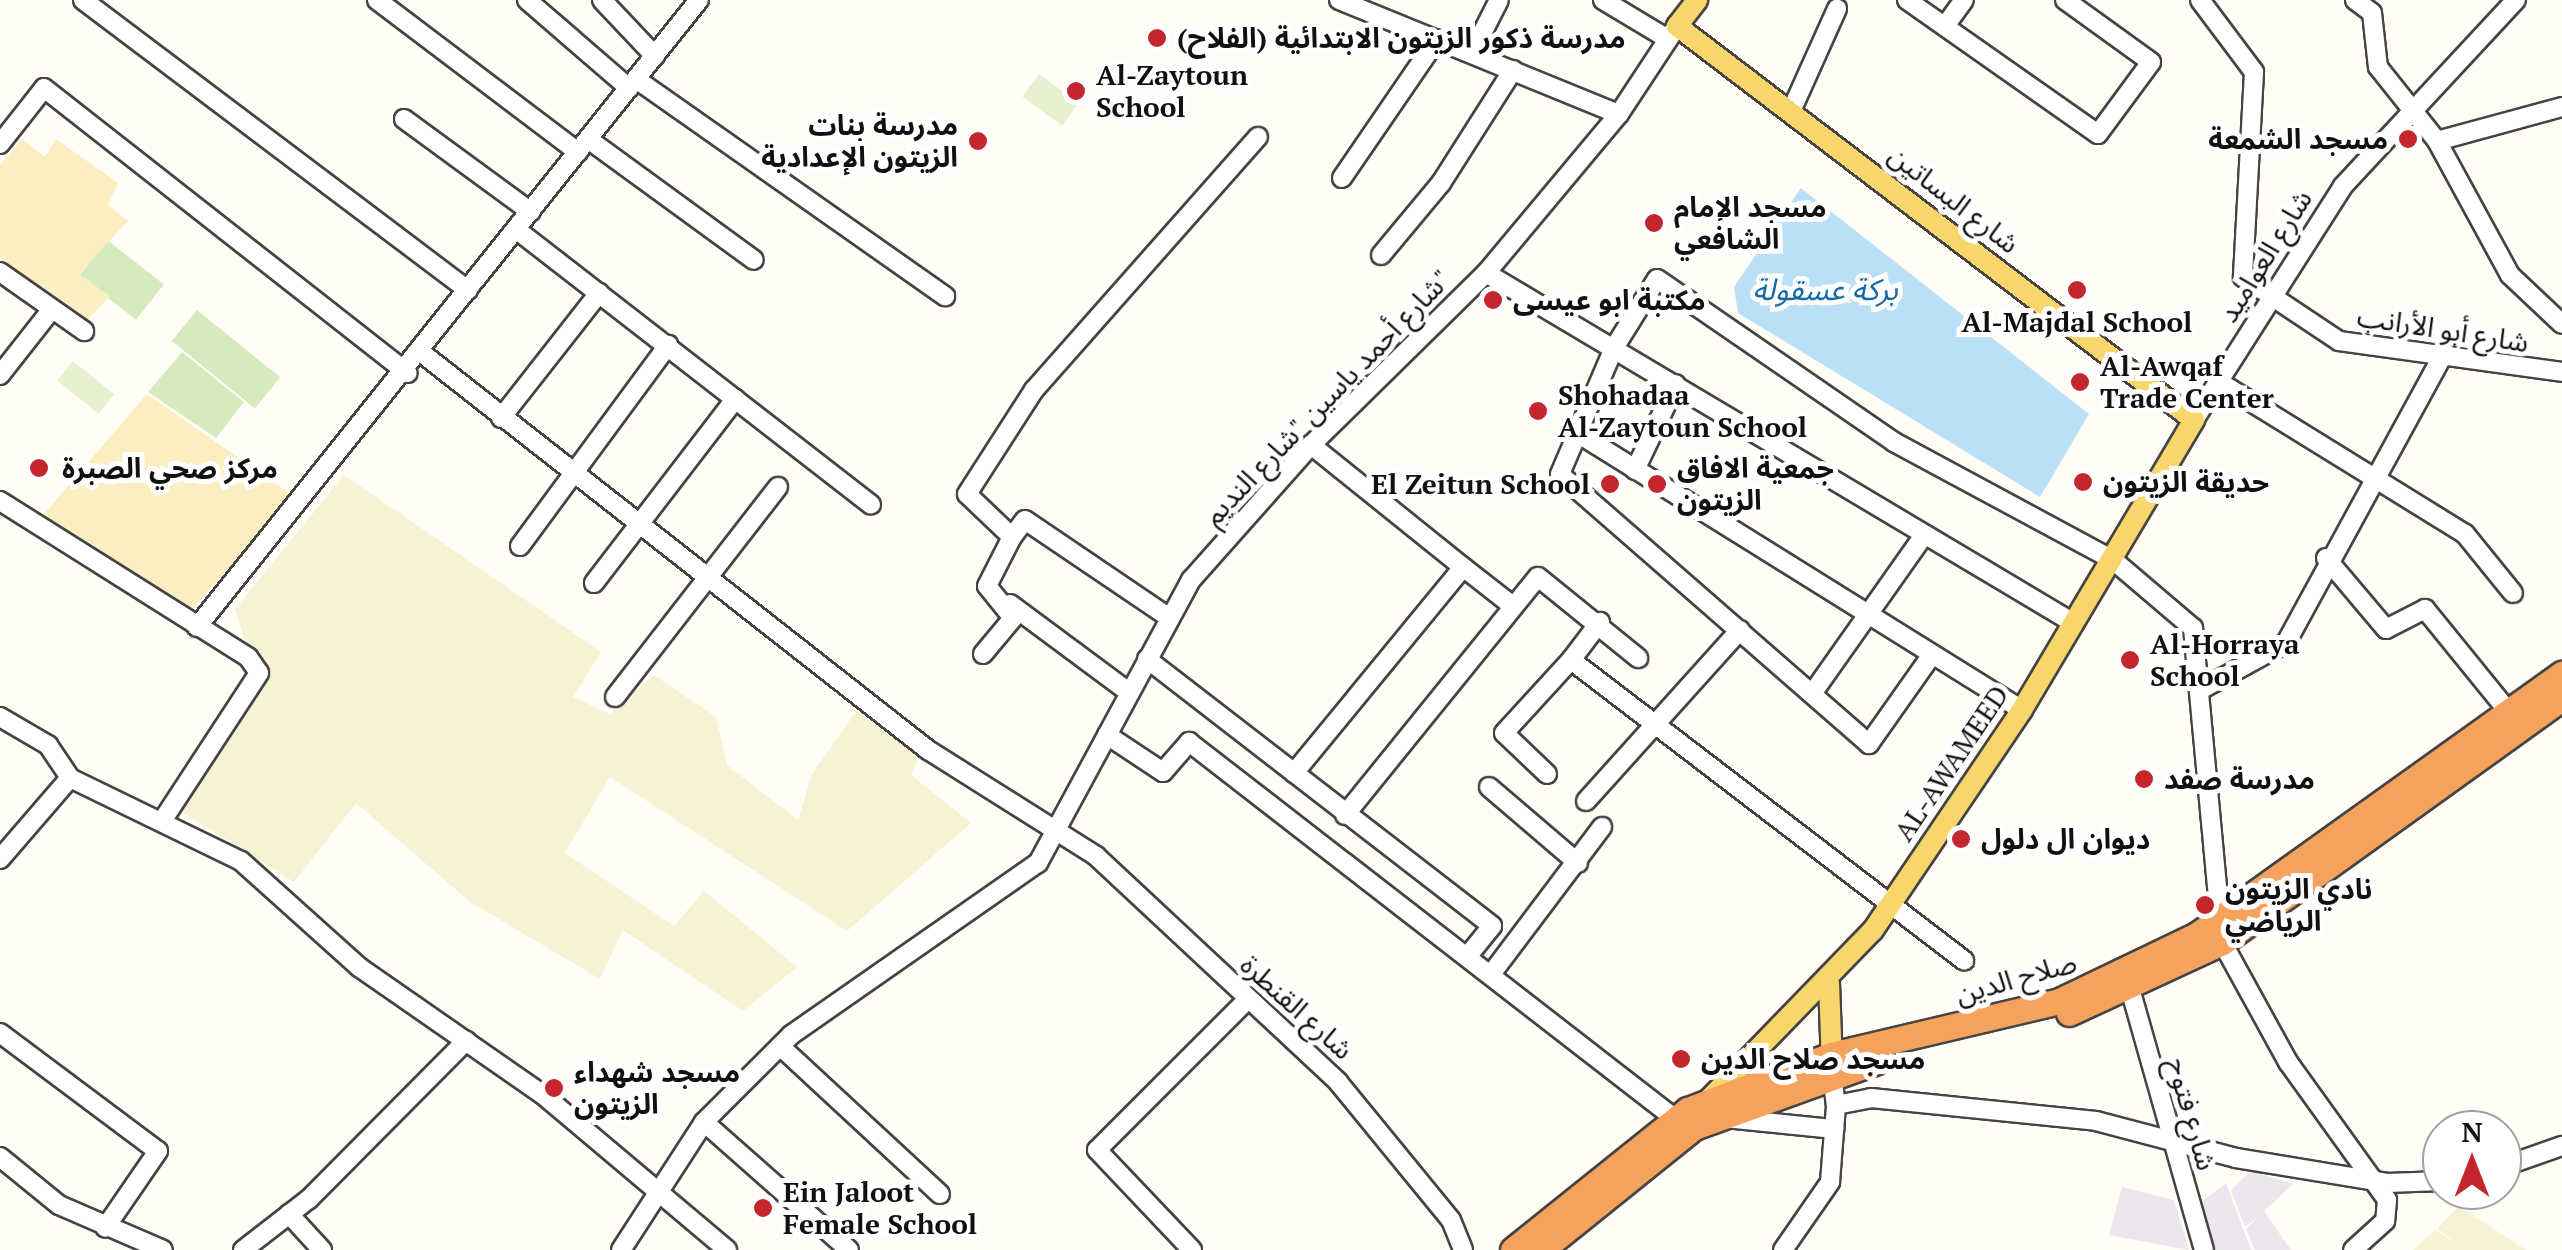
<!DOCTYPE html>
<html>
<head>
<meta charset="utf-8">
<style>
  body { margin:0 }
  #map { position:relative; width:2562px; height:1250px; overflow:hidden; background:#fffdf5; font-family:"PT Serif","Noto Sans Arabic",serif }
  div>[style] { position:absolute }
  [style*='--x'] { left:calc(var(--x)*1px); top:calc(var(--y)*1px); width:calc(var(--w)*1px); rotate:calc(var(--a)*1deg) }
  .industrial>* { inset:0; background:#eee6ef }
  .farmland>* { inset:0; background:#f6f3d4 }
  .green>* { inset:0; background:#d5ebbd; transform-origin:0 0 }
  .sand>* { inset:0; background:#fbeec1 }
  .pitch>* { inset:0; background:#e6f2cf; transform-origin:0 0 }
  .water>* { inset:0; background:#b9e0f7 }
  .roads { filter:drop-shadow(2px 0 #444) drop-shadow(-2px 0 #444) drop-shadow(0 2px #444) drop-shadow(0 -2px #444) }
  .minor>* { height:18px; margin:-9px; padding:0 9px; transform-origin:9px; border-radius:9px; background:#fff }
  .major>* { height:20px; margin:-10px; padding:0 10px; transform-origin:10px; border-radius:10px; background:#f9d66b }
  .highway>* { height:25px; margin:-12.5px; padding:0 12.5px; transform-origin:12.5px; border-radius:12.5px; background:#f5a25d }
  .dots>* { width:28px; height:28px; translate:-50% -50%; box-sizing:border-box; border:5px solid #fff; border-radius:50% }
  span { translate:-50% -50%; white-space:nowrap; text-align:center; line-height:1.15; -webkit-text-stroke:10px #fff; paint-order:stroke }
  .poi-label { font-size:28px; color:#111; font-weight:700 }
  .left { translate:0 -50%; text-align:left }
  .right { translate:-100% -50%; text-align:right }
  .street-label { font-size:28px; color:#111 }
  .water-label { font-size:30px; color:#1768a6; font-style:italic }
  .north { position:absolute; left:2422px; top:1110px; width:100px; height:100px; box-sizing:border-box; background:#fff; border:2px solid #a0a0a0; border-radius:50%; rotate:0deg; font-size:28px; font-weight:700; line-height:40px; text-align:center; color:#111 }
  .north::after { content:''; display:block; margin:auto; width:35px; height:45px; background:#c4262e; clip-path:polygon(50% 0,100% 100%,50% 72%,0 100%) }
</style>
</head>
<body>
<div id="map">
  <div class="industrial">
    <div style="clip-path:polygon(2251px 1171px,2293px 1184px,2264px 1211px,2291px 1250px,2255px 1250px,2246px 1229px,2259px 1216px,2245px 1227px,2231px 1190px)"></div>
    <div style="clip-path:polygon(2226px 1183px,2251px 1250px,2216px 1250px,2200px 1203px)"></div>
    <div style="clip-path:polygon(2122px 1187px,2174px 1200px,2189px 1250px,2109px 1235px)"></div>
  </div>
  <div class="farmland">
    <div style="clip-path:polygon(344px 475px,601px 652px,573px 697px,610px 714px,654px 675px,716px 717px,727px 765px,798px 820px,812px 774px,859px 707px,920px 754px,911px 775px,971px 823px,847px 931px,610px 777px,565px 853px,674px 926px,704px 891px,797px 967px,743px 1011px,623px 930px,600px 979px,470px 902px,356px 803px,294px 882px,182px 812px,254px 672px,235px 609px)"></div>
    <div style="clip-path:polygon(2459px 1206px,2526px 1250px,2413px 1250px,2435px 1230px,2462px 1246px,2437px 1229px)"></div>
  </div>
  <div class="green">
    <div style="left:107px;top:240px;width:72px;height:45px;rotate:38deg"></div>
    <div style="left:197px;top:310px;width:107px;height:40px;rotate:39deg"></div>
    <div style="clip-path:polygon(182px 352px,244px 402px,216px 438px,148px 392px)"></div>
  </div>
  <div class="sand">
    <div style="clip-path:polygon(22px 139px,45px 157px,56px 139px,118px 183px,108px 205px,128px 221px,79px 274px,110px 296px,85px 323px,0 257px,0 165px)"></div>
    <div style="clip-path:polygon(147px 394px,292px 495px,190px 612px,40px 519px)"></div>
  </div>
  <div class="pitch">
    <div style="left:1039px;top:74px;width:49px;height:28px;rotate:36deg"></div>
    <div style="left:73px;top:361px;width:53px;height:25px;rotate:39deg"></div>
  </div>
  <div class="water">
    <div style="clip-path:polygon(1801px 188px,2089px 414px,2040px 497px,1738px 313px,1734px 287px)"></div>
  </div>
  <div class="roads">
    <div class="minor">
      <div style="--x:83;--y:0;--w:482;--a:37"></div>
      <div style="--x:377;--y:0;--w:252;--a:37.1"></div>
      <div style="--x:527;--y:0;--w:135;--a:40.8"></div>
      <div style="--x:602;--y:0;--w:77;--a:46.6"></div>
      <div style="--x:1339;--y:0;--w:302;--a:22.2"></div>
      <div style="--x:1603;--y:0;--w:76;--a:31"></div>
      <div style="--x:1907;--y:0;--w:233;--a:35.1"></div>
      <div style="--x:2098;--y:134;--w:89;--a:-53.6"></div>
      <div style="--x:2151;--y:62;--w:106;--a:-144.2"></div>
      <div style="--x:2200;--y:0;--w:90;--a:53.1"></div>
      <div style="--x:2254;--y:72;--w:205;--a:93.1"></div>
      <div style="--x:2243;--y:277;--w:115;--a:33.7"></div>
      <div style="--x:2339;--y:341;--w:225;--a:7.9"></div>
      <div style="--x:2355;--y:0;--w:21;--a:37"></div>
      <div style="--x:2372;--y:13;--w:54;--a:83.7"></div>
      <div style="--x:2378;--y:67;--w:95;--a:51.4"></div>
      <div style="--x:2437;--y:141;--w:153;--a:61.4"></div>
      <div style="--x:2510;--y:275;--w:71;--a:43.3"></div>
      <div style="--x:1945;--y:26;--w:32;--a:-54"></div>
      <div style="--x:1472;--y:53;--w:59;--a:-63"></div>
      <div style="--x:636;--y:79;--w:378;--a:35.1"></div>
      <div style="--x:1792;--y:109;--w:110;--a:-65.8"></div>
      <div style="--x:404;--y:119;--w:157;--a:36.2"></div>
      <div style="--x:588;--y:139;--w:205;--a:36.1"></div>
      <div style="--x:2437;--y:141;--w:130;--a:-15.2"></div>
      <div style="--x:0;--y:144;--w:71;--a:-51.8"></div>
      <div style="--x:44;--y:88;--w:462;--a:38.1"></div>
      <div style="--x:1342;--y:178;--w:168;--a:-55.6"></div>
      <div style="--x:517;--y:230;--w:448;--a:37.8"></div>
      <div style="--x:1381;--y:255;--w:94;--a:-50.2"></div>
      <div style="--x:1441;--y:183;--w:134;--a:-57.5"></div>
      <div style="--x:0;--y:272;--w:103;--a:35.1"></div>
      <div style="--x:1486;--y:273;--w:682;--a:30.78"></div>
      <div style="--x:423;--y:354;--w:642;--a:38.1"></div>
      <div style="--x:928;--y:750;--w:199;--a:32.2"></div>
      <div style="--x:1096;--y:856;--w:331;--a:43"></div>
      <div style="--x:1338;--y:1082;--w:178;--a:50.7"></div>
      <div style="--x:1451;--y:1220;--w:32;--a:68"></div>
      <div style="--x:0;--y:375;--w:84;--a:-51.8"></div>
      <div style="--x:2219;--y:382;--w:289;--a:31.7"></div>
      <div style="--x:2465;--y:534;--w:76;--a:50.9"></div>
      <div style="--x:501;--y:418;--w:159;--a:-51.9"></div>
      <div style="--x:2194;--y:420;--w:277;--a:-57.5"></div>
      <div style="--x:2343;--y:186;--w:254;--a:-47.1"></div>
      <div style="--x:1579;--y:434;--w:522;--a:31.92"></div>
      <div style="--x:1311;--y:445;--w:195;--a:38.8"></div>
      <div style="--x:1635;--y:470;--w:95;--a:-64.5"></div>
      <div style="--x:0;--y:501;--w:293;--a:32.2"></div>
      <div style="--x:248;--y:657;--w:19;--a:55"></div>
      <div style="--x:259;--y:673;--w:177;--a:123.2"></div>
      <div style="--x:1012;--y:537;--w:21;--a:-53"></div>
      <div style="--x:1025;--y:520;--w:175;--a:34.1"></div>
      <div style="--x:520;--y:546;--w:250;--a:-53.6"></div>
      <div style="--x:2326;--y:558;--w:93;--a:49.8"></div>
      <div style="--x:2386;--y:629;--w:44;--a:-27.1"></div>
      <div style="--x:2425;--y:609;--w:136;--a:50.9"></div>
      <div style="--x:594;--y:583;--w:232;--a:-52.5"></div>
      <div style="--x:1010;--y:604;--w:149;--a:36.6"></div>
      <div style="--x:197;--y:627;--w:803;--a:-51.32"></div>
      <div style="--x:983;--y:654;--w:47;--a:-50.2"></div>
      <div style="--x:1013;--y:618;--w:41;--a:-129.1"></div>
      <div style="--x:987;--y:586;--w:55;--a:-63"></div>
      <div style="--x:1012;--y:537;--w:62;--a:-136.3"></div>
      <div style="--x:967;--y:494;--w:124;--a:-57.2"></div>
      <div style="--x:1034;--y:390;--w:338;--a:-48.5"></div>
      <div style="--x:1931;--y:656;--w:108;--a:125.2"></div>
      <div style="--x:1869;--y:744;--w:410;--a:-138.9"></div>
      <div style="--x:1560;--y:474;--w:137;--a:-66.8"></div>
      <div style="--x:1614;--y:348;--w:81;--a:-58.1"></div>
      <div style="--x:1657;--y:279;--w:288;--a:34.5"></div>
      <div style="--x:1894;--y:442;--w:249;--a:28.3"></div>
      <div style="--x:2113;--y:560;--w:105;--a:40.4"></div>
      <div style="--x:2193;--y:628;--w:315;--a:84.7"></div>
      <div style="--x:2222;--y:942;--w:137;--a:61.2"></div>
      <div style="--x:2288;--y:1062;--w:170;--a:54.3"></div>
      <div style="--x:2387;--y:1200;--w:21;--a:95"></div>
      <div style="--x:2385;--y:1221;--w:43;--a:137.8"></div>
      <div style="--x:1147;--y:659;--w:436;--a:37.7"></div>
      <div style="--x:1492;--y:926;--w:36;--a:129"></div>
      <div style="--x:1571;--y:660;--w:48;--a:-52.7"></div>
      <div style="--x:2200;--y:690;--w:98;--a:-28.7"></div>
      <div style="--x:2286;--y:643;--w:322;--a:-61.4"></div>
      <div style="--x:1814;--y:691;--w:191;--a:-54.8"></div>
      <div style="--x:615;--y:697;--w:266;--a:-52.2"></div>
      <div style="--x:0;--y:717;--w:56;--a:30.3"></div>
      <div style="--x:48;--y:745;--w:40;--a:56"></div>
      <div style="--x:1107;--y:735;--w:67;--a:33.5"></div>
      <div style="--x:1163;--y:772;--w:40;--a:-49"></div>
      <div style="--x:1189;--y:742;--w:614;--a:37.78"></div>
      <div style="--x:1294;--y:773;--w:266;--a:-50.6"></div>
      <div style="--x:1463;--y:567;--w:63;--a:38"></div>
      <div style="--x:1547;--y:774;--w:59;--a:-136.4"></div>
      <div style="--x:1504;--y:733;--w:99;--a:-47.5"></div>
      <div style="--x:1571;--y:660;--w:495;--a:37.4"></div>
      <div style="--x:1489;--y:787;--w:117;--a:40.5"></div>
      <div style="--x:1586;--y:801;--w:230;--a:-48"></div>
      <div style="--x:1345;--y:815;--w:306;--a:-51"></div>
      <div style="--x:1538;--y:577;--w:129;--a:39"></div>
      <div style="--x:0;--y:859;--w:107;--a:-49.2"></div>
      <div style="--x:70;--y:778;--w:190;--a:25.9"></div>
      <div style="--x:241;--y:861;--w:159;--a:41.9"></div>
      <div style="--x:359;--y:967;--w:223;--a:34.8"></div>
      <div style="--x:542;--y:1094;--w:242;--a:40.1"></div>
      <div style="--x:1492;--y:973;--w:183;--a:-53"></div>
      <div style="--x:2131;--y:992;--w:268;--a:74.2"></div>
      <div style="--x:0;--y:1033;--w:197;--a:36.8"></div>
      <div style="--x:158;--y:1151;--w:93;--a:124.5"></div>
      <div style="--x:780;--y:1046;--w:218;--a:42.8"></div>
      <div style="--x:1832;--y:1074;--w:31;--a:83"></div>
      <div style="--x:1836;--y:1105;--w:36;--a:-11"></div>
      <div style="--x:1871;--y:1098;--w:226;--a:5.8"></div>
      <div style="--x:2096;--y:1121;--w:145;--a:14.8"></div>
      <div style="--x:2236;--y:1158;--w:153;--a:9.4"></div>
      <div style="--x:2387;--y:1183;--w:55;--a:-2.1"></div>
      <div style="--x:1725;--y:1118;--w:110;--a:5.8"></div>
      <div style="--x:704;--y:1122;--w:193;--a:41.4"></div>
      <div style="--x:0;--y:1157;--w:76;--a:39.1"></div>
      <div style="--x:59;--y:1205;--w:113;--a:23.4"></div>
      <div style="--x:2502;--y:1167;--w:64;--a:-19.3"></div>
      <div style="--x:289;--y:1214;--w:49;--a:47.5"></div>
      <div style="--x:243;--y:1250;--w:83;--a:-37.7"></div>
      <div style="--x:309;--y:1199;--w:223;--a:-45.2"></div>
      <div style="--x:621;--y:1250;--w:153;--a:-57"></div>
      <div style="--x:704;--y:1122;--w:123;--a:-45"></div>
      <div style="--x:791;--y:1035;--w:301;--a:-34.9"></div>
      <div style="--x:1038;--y:863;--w:322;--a:-61.6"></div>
      <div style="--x:1191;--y:580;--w:181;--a:-48.4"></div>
      <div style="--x:1311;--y:445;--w:245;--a:-44.5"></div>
      <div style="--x:1486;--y:273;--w:207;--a:-50.1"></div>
      <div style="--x:1619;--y:114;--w:105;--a:-56.6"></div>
      <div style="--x:1192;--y:1250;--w:138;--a:-133.5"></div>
      <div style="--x:1097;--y:1150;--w:212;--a:-45"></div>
      <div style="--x:1783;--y:1250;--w:83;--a:-55.3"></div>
      <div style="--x:1830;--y:1182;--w:77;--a:-85.5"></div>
    </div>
    <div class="major">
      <div style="--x:1677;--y:26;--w:650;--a:37.31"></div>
      <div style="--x:2194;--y:420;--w:337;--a:120.7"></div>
      <div style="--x:2022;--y:710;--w:266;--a:124.1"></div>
      <div style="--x:1873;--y:930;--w:237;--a:134.1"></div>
      <div style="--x:1677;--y:26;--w:33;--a:-52"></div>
      <div style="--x:1829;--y:983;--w:83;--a:87.9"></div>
    </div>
    <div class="highway">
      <div style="--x:2069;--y:1013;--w:169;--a:-24.9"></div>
      <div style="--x:2222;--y:942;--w:418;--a:-35.7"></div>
      <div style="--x:1513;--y:1250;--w:224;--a:-38.7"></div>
      <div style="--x:1688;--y:1110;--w:153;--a:-21"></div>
      <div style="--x:1831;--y:1055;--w:234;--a:-13.3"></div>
      <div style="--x:2059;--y:1001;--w:153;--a:-25.6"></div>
      <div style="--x:2197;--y:935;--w:449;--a:-35.6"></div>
      <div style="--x:1541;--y:1250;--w:196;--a:-38.8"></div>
      <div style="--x:1694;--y:1127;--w:192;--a:-19.8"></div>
    </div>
  </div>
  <div class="dots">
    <div style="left:1157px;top:38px;background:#c4262e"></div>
    <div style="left:1076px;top:91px;background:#c4262e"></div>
    <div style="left:2408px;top:139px;background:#c4262e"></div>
    <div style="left:978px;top:141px;background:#c4262e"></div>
    <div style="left:1654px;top:223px;background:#c4262e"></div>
    <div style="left:2077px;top:290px;background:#c4262e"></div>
    <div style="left:1493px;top:300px;background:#c4262e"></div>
    <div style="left:2080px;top:382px;background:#c4262e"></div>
    <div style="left:1538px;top:411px;background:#c4262e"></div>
    <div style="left:39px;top:468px;background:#c4262e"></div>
    <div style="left:2083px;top:482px;background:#c4262e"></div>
    <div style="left:1610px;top:484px;background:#c4262e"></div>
    <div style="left:1657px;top:484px;background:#c4262e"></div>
    <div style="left:2130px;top:660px;background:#c4262e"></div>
    <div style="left:2144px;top:779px;background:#c4262e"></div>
    <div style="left:1961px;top:839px;background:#c4262e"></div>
    <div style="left:2205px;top:905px;background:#c4262e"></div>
    <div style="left:1681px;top:1059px;background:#c4262e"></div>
    <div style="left:554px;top:1088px;background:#c4262e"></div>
    <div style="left:763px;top:1208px;background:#c4262e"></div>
  </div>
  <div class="poi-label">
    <span class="left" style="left:1177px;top:38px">مدرسة ذكور الزيتون الابتدائية (الفلاح)</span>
    <span class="left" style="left:1096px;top:91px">Al-Zaytoun<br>School</span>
    <span class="right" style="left:958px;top:141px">مدرسة بنات<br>الزيتون الإعدادية</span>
    <span class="right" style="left:2388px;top:139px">مسجد الشمعة</span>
    <span class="left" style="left:1674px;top:223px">مسجد الإمام<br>الشافعي</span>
    <span class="left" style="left:1513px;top:300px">مكتبة ابو عيسى</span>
    <span style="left:2077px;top:322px">Al-Majdal School</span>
    <span class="left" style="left:2100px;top:382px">Al-Awqaf<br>Trade Center</span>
    <span class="left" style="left:1558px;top:411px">Shohadaa<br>Al-Zaytoun School</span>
    <span class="left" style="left:62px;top:468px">مركز صحي الصبرة</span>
    <span class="left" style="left:1677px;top:484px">جمعية الافاق<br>الزيتون</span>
    <span class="left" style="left:2103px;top:482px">حديقة الزيتون</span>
    <span class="right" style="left:1590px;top:484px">El Zeitun School</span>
    <span class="left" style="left:2150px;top:660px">Al-Horraya<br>School</span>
    <span class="left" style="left:2164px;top:779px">مدرسة صفد</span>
    <span class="left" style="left:1981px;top:839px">ديوان ال دلول</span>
    <span class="left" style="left:2225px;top:905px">نادي الزيتون<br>الرياضي</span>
    <span class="left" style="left:1701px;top:1059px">مسجد صلاح الدين</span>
    <span class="left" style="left:574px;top:1088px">مسجد شهداء<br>الزيتون</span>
    <span class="left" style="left:783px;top:1208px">Ein Jaloot<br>Female School</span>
  </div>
  <div class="street-label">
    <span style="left:1954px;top:199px;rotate:38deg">شارع البساتين</span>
    <span style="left:2265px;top:256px;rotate:-58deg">شارع العواميد</span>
    <span style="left:2443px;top:329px;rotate:9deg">شارع أبو الأرانب</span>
    <span style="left:1327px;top:397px;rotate:-46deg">شارع أحمد ياسين "شارع النديم"</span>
    <span style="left:1951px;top:763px;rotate:-56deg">AL-AWAMEED</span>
    <span style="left:2016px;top:978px;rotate:-16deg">صلاح الدين</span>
    <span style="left:1297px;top:1007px;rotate:42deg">شارع القنطرة</span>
    <span style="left:2192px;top:1114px;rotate:74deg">شارع فتوح</span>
  </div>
  <div class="water-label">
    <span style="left:1825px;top:289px">بركة عسقولة</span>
  </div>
  <div class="north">N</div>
</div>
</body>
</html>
